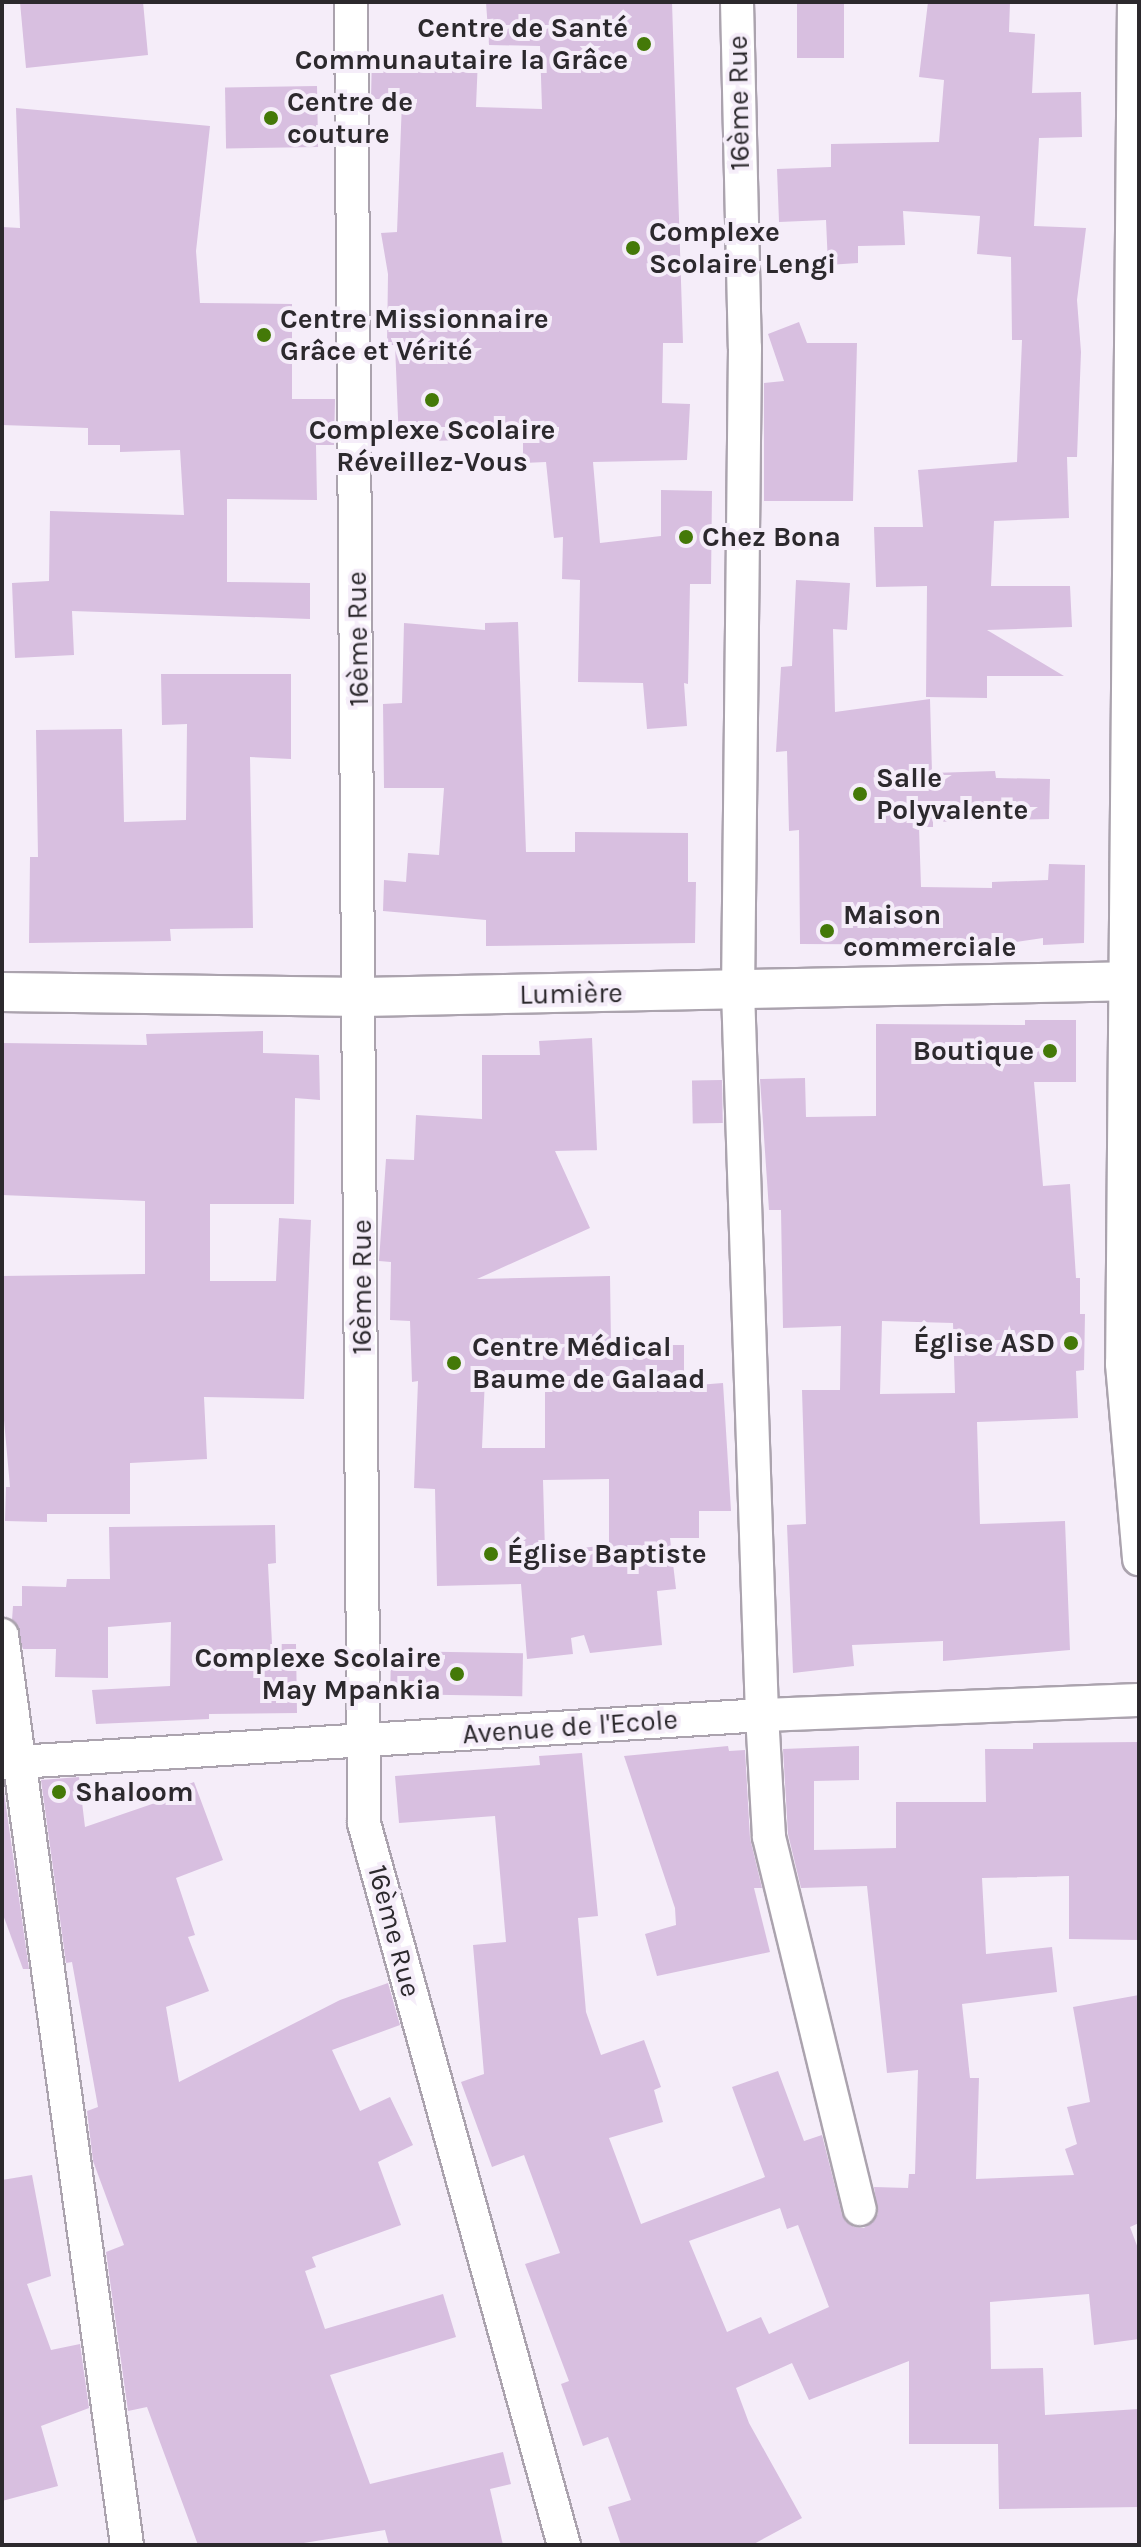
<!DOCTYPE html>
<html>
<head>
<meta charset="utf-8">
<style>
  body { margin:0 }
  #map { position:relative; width:1141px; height:2547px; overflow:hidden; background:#f5edf9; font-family:Karla,sans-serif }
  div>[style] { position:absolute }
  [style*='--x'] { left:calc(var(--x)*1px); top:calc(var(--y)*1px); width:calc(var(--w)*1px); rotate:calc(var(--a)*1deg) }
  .building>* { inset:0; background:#d8bfe0; transform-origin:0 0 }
  .roads { filter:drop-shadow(2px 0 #aba3ae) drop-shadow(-2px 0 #aba3ae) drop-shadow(0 2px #aba3ae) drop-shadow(0 -2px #aba3ae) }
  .minor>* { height:32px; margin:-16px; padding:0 16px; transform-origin:16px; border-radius:16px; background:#fff }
  .tertiary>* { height:38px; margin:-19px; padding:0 19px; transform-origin:19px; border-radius:19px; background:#fff }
  .dots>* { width:22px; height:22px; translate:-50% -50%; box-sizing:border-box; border:4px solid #f5edf9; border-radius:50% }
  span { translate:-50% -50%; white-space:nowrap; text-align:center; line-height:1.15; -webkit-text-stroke:8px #f5edf9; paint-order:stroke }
  .poi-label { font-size:28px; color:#2c292d; font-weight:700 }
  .right { translate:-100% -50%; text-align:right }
  .left { translate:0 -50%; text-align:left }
  .street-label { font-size:28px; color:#2c292d }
  .frame { position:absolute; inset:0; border:4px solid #2c292d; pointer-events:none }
</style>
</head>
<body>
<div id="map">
  <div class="building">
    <div style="clip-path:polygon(20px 2px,143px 2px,148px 55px,26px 68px)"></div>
    <div style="clip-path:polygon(486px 2px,672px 2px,683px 343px,663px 343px,662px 403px,690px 404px,687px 460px,593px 462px,600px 543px,661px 536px,661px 490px,712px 491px,711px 584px,690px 584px,688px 684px,684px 683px,687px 726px,647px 729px,643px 683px,578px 682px,580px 580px,562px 579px,563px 537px,554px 538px,546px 462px,523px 463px,523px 438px,399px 442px,395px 345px,387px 345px,388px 274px,381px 233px,397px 232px,402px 101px,371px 99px,372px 53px,478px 58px,476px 107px,542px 109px,540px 46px,489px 45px)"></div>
    <div style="left:797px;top:2px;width:47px;height:56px"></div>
    <div style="clip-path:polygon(928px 2px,1010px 2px,1009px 32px,1035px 34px,1032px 93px,1081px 92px,1082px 137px,1039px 138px,1034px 226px,1086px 228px,1077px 300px,1081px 352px,1077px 457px,1067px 457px,1069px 518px,994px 521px,991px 586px,1070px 586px,1072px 627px,987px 630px,1064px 676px,987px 676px,987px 698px,926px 697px,927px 586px,876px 587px,874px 527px,923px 527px,918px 470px,1017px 462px,1022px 340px,1012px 340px,1011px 257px,977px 254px,980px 216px,903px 211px,905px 245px,858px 246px,858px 263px,828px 265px,826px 220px,779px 222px,777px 169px,831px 167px,831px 144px,939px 142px,944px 80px,919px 77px)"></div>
    <div style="left:317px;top:86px;width:61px;height:92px;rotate:89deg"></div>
    <div style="clip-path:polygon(16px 108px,210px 126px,196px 251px,200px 303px,292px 304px,292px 399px,335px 399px,334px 445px,316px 445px,317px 500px,227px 499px,227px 582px,310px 583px,310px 619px,72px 611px,74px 655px,15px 658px,12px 583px,49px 581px,50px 511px,184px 515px,180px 450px,120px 452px,120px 445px,88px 445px,88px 428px,2px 425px,2px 227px,20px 228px)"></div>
    <div style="clip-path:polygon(799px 322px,807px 343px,857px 343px,853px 501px,764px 501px,764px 383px,784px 381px,768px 334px)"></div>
    <div style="clip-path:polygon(796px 580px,850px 583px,847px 630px,833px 629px,835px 712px,930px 699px,932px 773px,995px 771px,996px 778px,1050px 779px,1049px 819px,933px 822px,933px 827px,919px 827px,921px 887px,992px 888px,992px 882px,1048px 880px,1049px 864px,1085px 865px,1084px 943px,1043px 945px,1043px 938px,997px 945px,800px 944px,799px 830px,789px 831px,787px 751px,776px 752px,781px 667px,792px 666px)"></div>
    <div style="clip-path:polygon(518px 622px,526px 852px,575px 852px,575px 832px,688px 833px,688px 882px,696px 882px,695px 943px,486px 946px,486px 920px,383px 911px,384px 880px,406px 882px,408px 853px,439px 855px,444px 788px,384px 788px,383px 704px,402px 703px,404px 623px,485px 630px,485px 623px)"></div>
    <div style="clip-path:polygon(161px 674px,291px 674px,291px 759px,250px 757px,253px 928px,170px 929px,171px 941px,29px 943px,30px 857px,38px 857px,36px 730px,122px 729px,124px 822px,186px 820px,187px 724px,162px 725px)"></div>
    <div style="clip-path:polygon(evenodd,1025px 1020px,1076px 1020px,1076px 1082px,1034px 1082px,1043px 1186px,1070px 1184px,1076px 1278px,1080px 1278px,1080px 1314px,1085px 1314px,1084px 1370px,1076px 1371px,1078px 1418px,977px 1422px,980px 1524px,1065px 1521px,1070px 1650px,943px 1661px,943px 1641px,852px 1645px,854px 1666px,793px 1673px,787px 1525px,806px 1524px,802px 1390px,840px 1390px,841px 1326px,783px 1328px,781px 1210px,769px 1210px,760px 1079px,805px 1078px,806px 1117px,876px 1116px,876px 1024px,1025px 1025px,1025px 1020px,882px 1321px,953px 1323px,955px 1393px,880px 1394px,882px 1321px)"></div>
    <div style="clip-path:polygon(263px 1031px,263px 1053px,319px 1055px,320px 1100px,295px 1098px,294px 1204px,210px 1204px,210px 1281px,276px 1281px,279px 1218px,311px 1220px,304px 1399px,204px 1397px,207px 1459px,130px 1463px,130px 1514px,47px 1514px,47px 1522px,5px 1521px,6px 1487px,10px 1487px,2px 1398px,2px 1276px,145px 1274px,145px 1201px,2px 1195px,2px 1043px,147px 1045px,146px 1034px)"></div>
    <div style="clip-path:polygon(evenodd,592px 1038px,597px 1150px,555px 1151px,590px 1228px,477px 1279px,610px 1276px,611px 1345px,684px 1345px,684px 1386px,723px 1383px,731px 1511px,699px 1511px,699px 1538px,670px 1538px,676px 1589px,657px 1591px,662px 1645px,590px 1653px,584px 1635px,571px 1638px,573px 1654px,527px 1659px,521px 1584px,437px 1586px,435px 1489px,414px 1488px,418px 1381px,412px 1382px,410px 1321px,390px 1320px,391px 1262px,379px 1261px,386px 1159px,414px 1160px,416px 1115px,482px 1119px,482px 1055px,540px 1055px,539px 1041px,592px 1038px,545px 1375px,545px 1448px,482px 1448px,485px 1378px,545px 1375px,592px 1038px,609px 1479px,609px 1545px,545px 1552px,543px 1480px,609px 1479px)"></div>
    <div style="left:722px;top:1080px;width:43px;height:30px;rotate:89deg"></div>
    <div style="clip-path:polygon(275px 1525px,276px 1563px,268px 1564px,272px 1644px,296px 1644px,297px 1713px,209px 1714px,209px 1719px,96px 1724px,92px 1690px,170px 1686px,171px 1622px,108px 1627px,108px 1678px,55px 1677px,56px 1649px,23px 1649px,12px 1620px,13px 1606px,22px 1606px,22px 1586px,66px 1587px,67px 1579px,110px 1579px,109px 1527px)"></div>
    <div style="left:391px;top:1651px;width:132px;height:43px;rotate:1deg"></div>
    <div style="clip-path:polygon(evenodd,1139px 1742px,1139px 1940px,1069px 1939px,1069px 1876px,982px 1878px,986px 1954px,1052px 1947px,1057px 1992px,962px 2004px,970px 2078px,979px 2078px,976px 2179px,1074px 2175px,1065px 2149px,1077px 2144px,1067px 2107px,1090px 2102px,1073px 2007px,1139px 1995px,1139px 2223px,1130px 2227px,1139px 2251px,1139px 2339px,1094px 2345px,1089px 2294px,990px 2302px,991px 2369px,1043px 2368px,1045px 2415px,1139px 2409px,1139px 2507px,999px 2509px,998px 2444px,909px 2444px,909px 2361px,809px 2400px,792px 2363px,736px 2388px,749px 2423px,802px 2518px,752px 2545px,621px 2545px,608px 2507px,631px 2500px,608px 2437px,583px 2446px,561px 2384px,569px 2381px,525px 2264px,560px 2253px,524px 2155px,492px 2167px,461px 2082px,484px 2074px,473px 1945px,506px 1942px,495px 1816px,399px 1823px,395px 1776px,540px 1765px,539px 1756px,582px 1753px,598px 1916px,578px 1918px,586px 2012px,601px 2055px,644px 2040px,661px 2087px,654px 2090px,663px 2122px,609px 2138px,641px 2224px,765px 2177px,732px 2087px,778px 2071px,804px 2141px,822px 2135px,842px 2214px,854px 2227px,864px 2228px,878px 2214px,874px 2187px,908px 2188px,909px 2174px,915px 2174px,918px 2070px,887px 2073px,867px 1886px,801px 1888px,788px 1834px,783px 1749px,859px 1746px,859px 1780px,814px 1781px,814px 1850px,896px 1848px,896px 1802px,986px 1802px,985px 1749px,1033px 1749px,1033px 1743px,1139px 1742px,780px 2208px,787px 2229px,798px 2225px,829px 2307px,769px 2334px,761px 2317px,727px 2332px,689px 2241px,780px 2208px)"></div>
    <div style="clip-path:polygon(728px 1746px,729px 1751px,745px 1750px,750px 1838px,762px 1888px,754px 1888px,770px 1952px,657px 1976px,645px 1934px,676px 1925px,675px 1908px,624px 1756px)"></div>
    <div style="clip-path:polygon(79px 1777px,85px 1827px,155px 1803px,153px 1798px,194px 1782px,223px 1860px,176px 1878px,195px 1935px,188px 1937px,209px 1991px,166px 2007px,179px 2082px,340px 2000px,388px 1983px,400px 2025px,332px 2050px,360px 2111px,390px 2097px,413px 2145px,378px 2162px,401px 2225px,312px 2257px,316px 2267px,305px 2271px,325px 2329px,443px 2294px,456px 2337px,330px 2375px,370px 2484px,503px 2452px,511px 2484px,490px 2489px,503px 2545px,389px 2545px,385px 2530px,291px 2545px,198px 2545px,147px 2407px,128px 2411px,106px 2252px,124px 2245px,93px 2161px,87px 2111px,98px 2107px,72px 1962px,66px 1963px,41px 1780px)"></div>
    <div style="clip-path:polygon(2px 1785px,3px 1785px,29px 1969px,23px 1969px,2px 1912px)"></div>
    <div style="clip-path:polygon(32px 2175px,51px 2276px,27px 2284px,51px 2350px,80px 2344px,89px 2408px,41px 2426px,58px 2486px,2px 2501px,2px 2180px)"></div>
  </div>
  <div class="roads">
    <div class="minor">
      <div style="--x:351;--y:2;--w:1821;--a:89.59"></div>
      <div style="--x:364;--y:1823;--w:749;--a:74.52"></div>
      <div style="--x:737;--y:2;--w:346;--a:88.7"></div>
      <div style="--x:745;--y:348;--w:643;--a:90.62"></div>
      <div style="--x:738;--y:991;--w:724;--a:88.1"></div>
      <div style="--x:762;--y:1715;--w:122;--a:86.7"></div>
      <div style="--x:769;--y:1837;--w:383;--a:76.3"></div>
      <div style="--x:1134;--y:2;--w:1362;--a:90.5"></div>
      <div style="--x:1122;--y:1364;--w:196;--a:85"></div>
      <div style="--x:2;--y:1635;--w:919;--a:82.18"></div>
      <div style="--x:2;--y:1763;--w:762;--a:-3.61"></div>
      <div style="--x:762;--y:1715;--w:377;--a:-2.3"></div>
    </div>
    <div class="tertiary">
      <div style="--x:2;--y:992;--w:360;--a:0.8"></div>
      <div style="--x:362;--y:997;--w:777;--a:-1.18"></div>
    </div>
  </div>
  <div class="dots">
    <div style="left:644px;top:44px;background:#447908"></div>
    <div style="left:271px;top:118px;background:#447908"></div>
    <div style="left:633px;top:248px;background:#447908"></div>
    <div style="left:264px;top:335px;background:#447908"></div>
    <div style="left:432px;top:400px;background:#447908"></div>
    <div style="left:686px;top:537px;background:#447908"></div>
    <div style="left:860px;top:794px;background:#447908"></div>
    <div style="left:827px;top:931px;background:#447908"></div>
    <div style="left:1050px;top:1051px;background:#447908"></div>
    <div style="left:1071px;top:1343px;background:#447908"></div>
    <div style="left:454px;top:1363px;background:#447908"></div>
    <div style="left:491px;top:1554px;background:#447908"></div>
    <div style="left:457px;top:1674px;background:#447908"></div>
    <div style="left:59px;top:1792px;background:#447908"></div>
  </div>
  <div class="poi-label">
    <span class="right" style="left:628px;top:44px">Centre de Santé<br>Communautaire la Grâce</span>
    <span class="left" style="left:287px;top:118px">Centre de<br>couture</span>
    <span class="left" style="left:649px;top:248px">Complexe<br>Scolaire Lengi</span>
    <span class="left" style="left:280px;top:335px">Centre Missionnaire<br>Grâce et Vérité</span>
    <span style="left:432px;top:446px">Complexe Scolaire<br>Réveillez-Vous</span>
    <span class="left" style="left:702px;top:537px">Chez Bona</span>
    <span class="left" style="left:876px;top:794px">Salle<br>Polyvalente</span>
    <span class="left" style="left:843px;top:931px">Maison<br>commerciale</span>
    <span class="right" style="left:1034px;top:1051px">Boutique</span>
    <span class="right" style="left:1055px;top:1343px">Église ASD</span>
    <span class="left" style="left:472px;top:1363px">Centre Médical<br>Baume de Galaad</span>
    <span class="left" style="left:507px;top:1554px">Église Baptiste</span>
    <span class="right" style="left:441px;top:1674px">Complexe Scolaire<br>May Mpankia</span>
    <span class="left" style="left:75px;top:1792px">Shaloom</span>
  </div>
  <div class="street-label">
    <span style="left:739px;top:103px;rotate:-91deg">16ème Rue</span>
    <span style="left:358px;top:639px;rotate:-91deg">16ème Rue</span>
    <span style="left:571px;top:994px;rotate:-1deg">Lumière</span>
    <span style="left:362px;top:1287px;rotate:-90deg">16ème Rue</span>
    <span style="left:570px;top:1727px;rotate:-4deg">Avenue de l'Ecole</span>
    <span style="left:394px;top:1931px;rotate:75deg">16ème Rue</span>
  </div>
  <div class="frame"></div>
</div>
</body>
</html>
